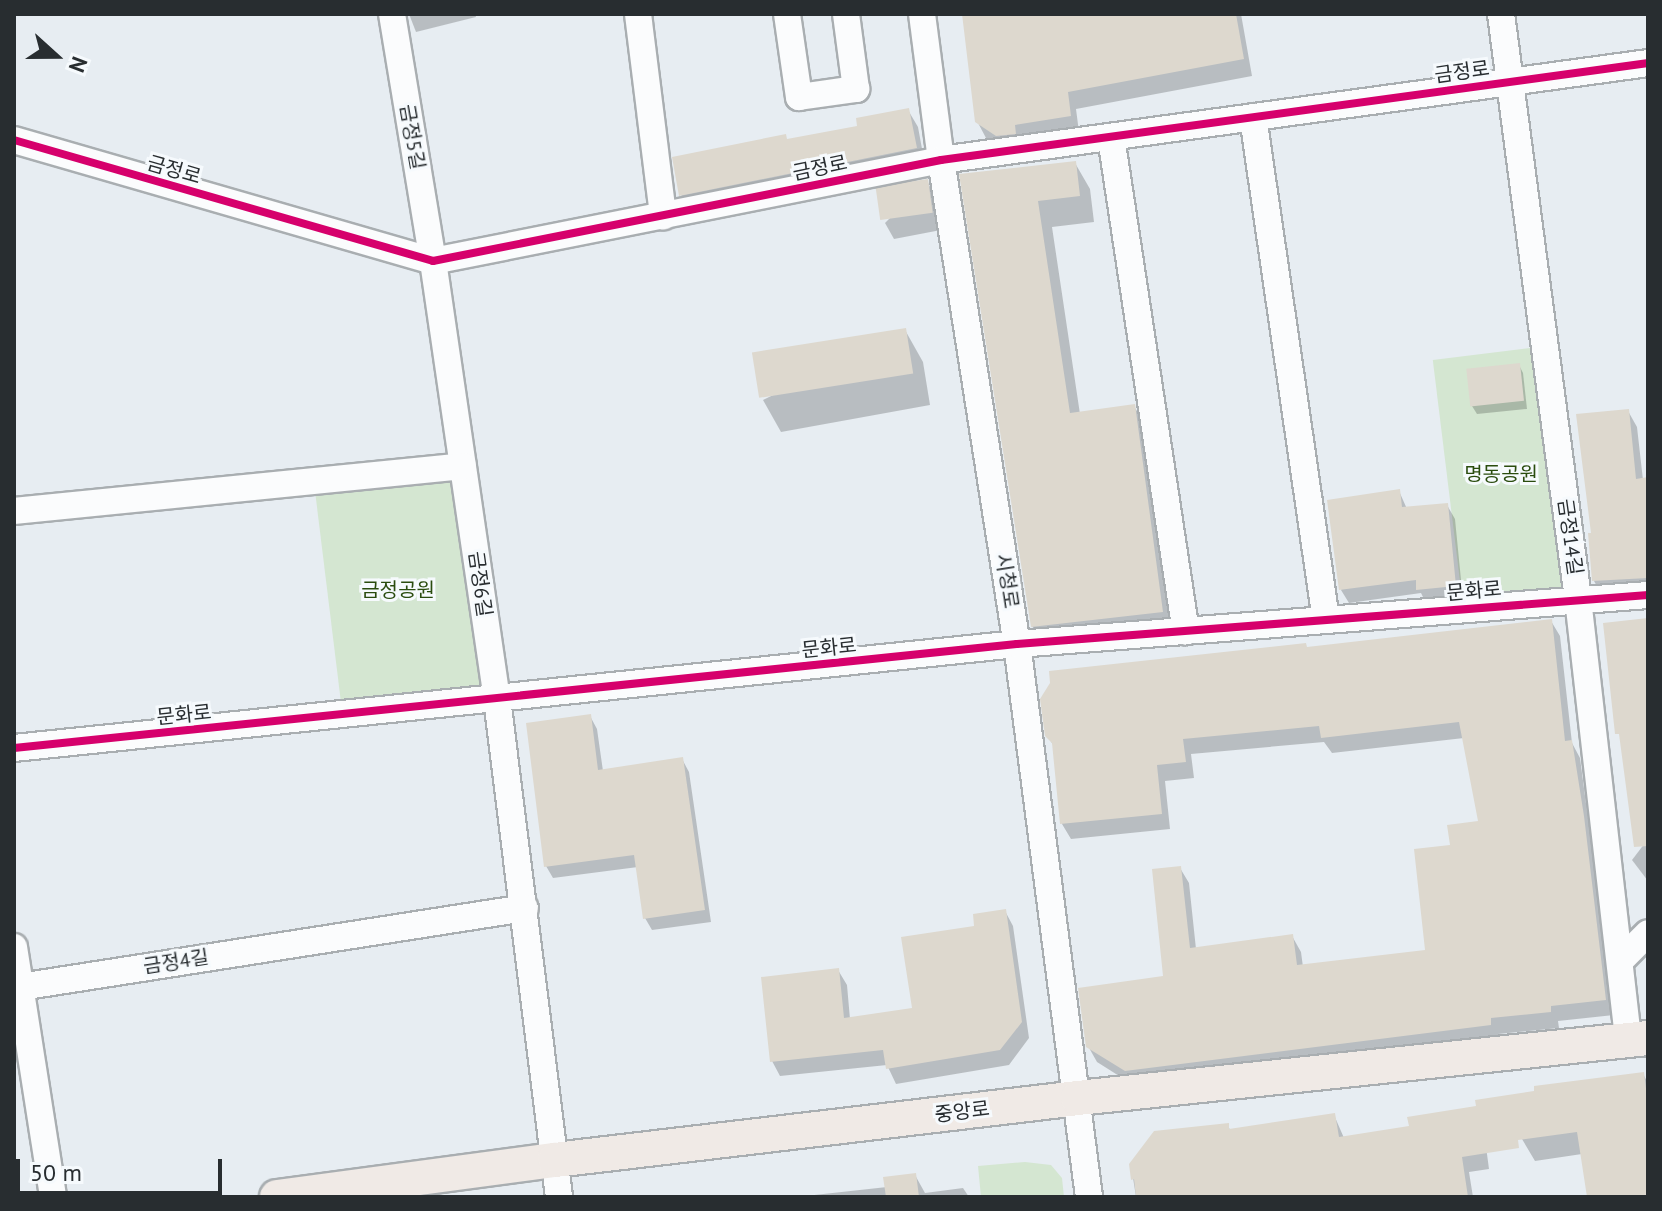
<!DOCTYPE html>
<html>
<head>
<meta charset="utf-8">
<style>
  body { margin:0 }
  #map { position:relative; width:1662px; height:1211px; overflow:hidden; background:#e7edf2; font-family:"PT Sans","Noto Sans KR",sans-serif }
  div>[style] { position:absolute }
  [style*='--x'] { left:calc(var(--x)*1px); top:calc(var(--y)*1px); width:calc(var(--w)*1px); rotate:calc(var(--a)*1deg) }
  .green>* { inset:0; background:#d4e6d1; transform-origin:0 0 }
  .shadow>* { inset:0; background:#0003 }
  .building>* { inset:0; background:#ddd8ce; transform-origin:0 0 }
  .roads { filter:drop-shadow(2px 0 #a9aeb1) drop-shadow(-2px 0 #a9aeb1) drop-shadow(0 2px #a9aeb1) drop-shadow(0 -2px #a9aeb1) }
  .minor>* { height:26px; margin:-13px; padding:0 13px; transform-origin:13px; border-radius:13px; background:#fbfcfd }
  .major>* { height:34px; margin:-17px; padding:0 17px; transform-origin:17px; border-radius:17px; background:#f0eae6 }
  .cycleway>* { height:8px; margin:-4px; padding:0 4px; transform-origin:4px; border-radius:4px; background:#d6006c }
  span { translate:-50% -50%; white-space:nowrap; text-align:center; line-height:1.15; -webkit-text-stroke:6px #f6fafd; paint-order:stroke }
  .street-label { font-size:20px; color:#282d30 }
  .park-label { font-size:20px; color:#2a4c0e }
  .frame { position:absolute; inset:0; border:16px solid #282d30; pointer-events:none }
  .north { position:absolute; left:16px; top:16px; width:80px; height:80px; -webkit-text-stroke:6px #f6fafd; paint-order:stroke; rotate:111deg; font-size:22px; font-weight:700; line-height:32px; text-align:center; color:#282d30 }
  .north::after { content:''; display:block; margin:auto; width:28px; height:36px; background:#282d30; clip-path:polygon(50% 0,100% 100%,50% 72%,0 100%) }
  .scale { position:absolute; left:16px; top:1159px; width:206px; height:36px; box-sizing:border-box; border:4px solid #282d30; border-top:0; padding-left:10px; font-size:24px; line-height:28px; white-space:nowrap; color:#282d30; -webkit-text-stroke:6px #f6fafd; paint-order:stroke }
</style>
</head>
<body>
<div id="map">
  <div class="green">
    <div style="left:1538px;top:347px;width:243px;height:106px;rotate:83deg"></div>
    <div style="left:457px;top:474px;width:218px;height:143px;rotate:83deg"></div>
    <div style="clip-path:polygon(1025px 1162px,1051px 1165px,1062px 1178px,1064px 1197px,981px 1197px,978px 1166px)"></div>
  </div>
  <div class="shadow">
    <div style="clip-path:polygon(409px 14px,475px 14px,476px 17px,416px 32px)"></div>
    <div style="clip-path:polygon(963px 14px,1241px 14px,1252px 76px,1076px 109px,1079px 132px,1007px 152px,986px 138px,977px 121px)"></div>
    <div style="clip-path:polygon(908px 110px,918px 127px,925px 165px,691px 211px,681px 195px,787px 141px,859px 127px)"></div>
    <div style="clip-path:polygon(1075px 163px,1090px 189px,1094px 222px,1052px 227px,1080px 414px,1134px 406px,1149px 432px,1177px 638px,1047px 652px,1032px 626px,962px 175px)"></div>
    <div style="clip-path:polygon(927px 181px,936px 198px,941px 230px,894px 239px,885px 223px)"></div>
    <div style="clip-path:polygon(905px 330px,923px 362px,930px 405px,781px 432px,763px 400px)"></div>
    <div style="clip-path:polygon(1519px 365px,1523px 373px,1527px 409px,1477px 414px,1472px 406px)"></div>
    <div style="clip-path:polygon(1628px 411px,1637px 427px,1643px 480px,1648px 479px,1648px 595px,1603px 597px,1594px 581px)"></div>
    <div style="clip-path:polygon(1399px 491px,1407px 509px,1447px 505px,1455px 519px,1463px 600px,1426px 603px,1421px 593px,1349px 603px,1341px 590px)"></div>
    <div style="clip-path:polygon(1551px 621px,1560px 636px,1572px 743px,1580px 758px,1614px 1015px,1558px 1021px,1559px 1028px,1498px 1034px,1499px 1041px,1135px 1086px,1097px 1062px,1088px 1046px,1166px 977px,1180px 868px,1189px 883px,1196px 949px,1292px 936px,1301px 952px,1303px 967px,1428px 952px,1452px 847px,1480px 823px,1464px 738px,1332px 753px,1324px 742px,1191px 754px,1194px 778px,1165px 781px,1170px 829px,1071px 839px,1062px 824px,1055px 748px,1047px 735px,1308px 649px)"></div>
    <div style="clip-path:polygon(590px 716px,597px 729px,603px 771px,682px 759px,689px 772px,711px 922px,652px 930px,645px 918px,638px 867px,553px 878px,546px 866px)"></div>
    <div style="clip-path:polygon(1648px 839px,1648px 881px,1632px 860px)"></div>
    <div style="clip-path:polygon(1005px 911px,1013px 926px,1029px 1038px,1009px 1065px,896px 1084px,887px 1065px,780px 1076px,772px 1061px,838px 970px,847px 985px,850px 1019px,914px 1010px,977px 927px)"></div>
    <div style="clip-path:polygon(1643px 1074px,1648px 1083px,1648px 1197px,1589px 1197px,1582px 1154px,1535px 1161px,1522px 1139px)"></div>
    <div style="clip-path:polygon(1334px 1115px,1344px 1138px,1483px 1124px,1489px 1169px,1469px 1172px,1473px 1197px,1136px 1197px,1131px 1165px,1227px 1125px,1231px 1131px)"></div>
    <div style="clip-path:polygon(915px 1175px,925px 1193px,963px 1188px,969px 1197px,796px 1197px,887px 1187px)"></div>
  </div>
  <div class="building">
    <div style="clip-path:polygon(962px 14px,1236px 14px,1244px 59px,1068px 92px,1071px 116px,1015px 125px,1016px 134px,996px 136px,975px 122px)"></div>
    <div style="clip-path:polygon(909px 108px,917px 148px,679px 196px,672px 157px,786px 134px,787px 139px,857px 126px,856px 118px)"></div>
    <div style="clip-path:polygon(1076px 161px,1080px 196px,1038px 201px,1070px 413px,1135px 404px,1163px 612px,1031px 627px,959px 174px)"></div>
    <div style="left:928px;top:179px;width:34px;height:53px;rotate:82deg"></div>
    <div style="left:906px;top:328px;width:46px;height:156px;rotate:81deg"></div>
    <div style="left:1520px;top:363px;width:38px;height:54px;rotate:84deg"></div>
    <div style="clip-path:polygon(1629px 409px,1636px 479px,1648px 477px,1648px 578px,1592px 581px,1588px 533px,1591px 533px,1576px 414px)"></div>
    <div style="clip-path:polygon(1400px 489px,1402px 507px,1448px 503px,1456px 586px,1416px 590px,1416px 580px,1339px 590px,1327px 500px)"></div>
    <div style="clip-path:polygon(1648px 618px,1648px 846px,1634px 847px,1619px 734px,1615px 734px,1603px 623px)"></div>
    <div style="clip-path:polygon(1552px 619px,1565px 741px,1572px 740px,1584px 816px,1606px 1000px,1551px 1006px,1551px 1012px,1491px 1018px,1491px 1025px,1125px 1071px,1086px 1047px,1078px 988px,1163px 976px,1152px 869px,1181px 866px,1190px 948px,1293px 934px,1297px 965px,1425px 950px,1414px 849px,1450px 845px,1447px 825px,1478px 821px,1459px 722px,1321px 738px,1319px 726px,1183px 739px,1186px 762px,1157px 765px,1162px 814px,1060px 824px,1052px 743px,1045px 736px,1040px 699px,1050px 683px,1049px 671px,1306px 643px,1307px 647px)"></div>
    <div style="clip-path:polygon(591px 714px,598px 770px,683px 757px,705px 910px,643px 919px,634px 855px,544px 867px,526px 723px)"></div>
    <div style="clip-path:polygon(1006px 909px,1022px 1022px,1000px 1050px,886px 1069px,883px 1050px,770px 1062px,761px 977px,839px 968px,844px 1018px,912px 1008px,901px 937px,974px 926px,973px 914px)"></div>
    <div style="clip-path:polygon(1644px 1072px,1648px 1105px,1648px 1197px,1587px 1197px,1577px 1132px,1518px 1140px,1519px 1148px,1462px 1157px,1468px 1197px,1136px 1197px,1134px 1179px,1131px 1180px,1129px 1164px,1154px 1131px,1229px 1123px,1229px 1129px,1335px 1113px,1339px 1137px,1409px 1126px,1407px 1117px,1476px 1106px,1475px 1100px,1534px 1091px,1534px 1086px)"></div>
    <div style="clip-path:polygon(916px 1173px,919px 1197px,886px 1197px,883px 1177px)"></div>
  </div>
  <div class="roads">
    <div class="minor">
      <div style="--x:392;--y:14;--w:250;--a:80.6"></div>
      <div style="--x:433;--y:261;--w:443;--a:81.7"></div>
      <div style="--x:497;--y:699;--w:502;--a:82.9"></div>
      <div style="--x:638;--y:14;--w:204;--a:82.9"></div>
      <div style="--x:787;--y:14;--w:84;--a:81.8"></div>
      <div style="--x:799;--y:97;--w:58;--a:-8"></div>
      <div style="--x:856;--y:89;--w:76;--a:-97.6"></div>
      <div style="--x:922;--y:14;--w:147;--a:82.6"></div>
      <div style="--x:941;--y:160;--w:490;--a:81.1"></div>
      <div style="--x:1017;--y:644;--w:558;--a:82.58"></div>
      <div style="--x:1501;--y:14;--w:590;--a:82.5"></div>
      <div style="--x:1578;--y:599;--w:445;--a:83.5"></div>
      <div style="--x:1253;--y:117;--w:508;--a:81.74"></div>
      <div style="--x:1111;--y:137;--w:500;--a:81.4"></div>
      <div style="--x:14;--y:140;--w:436;--a:16.1"></div>
      <div style="--x:433;--y:261;--w:518;--a:-11.24"></div>
      <div style="--x:941;--y:160;--w:714;--a:-7.81"></div>
      <div style="--x:14;--y:511;--w:451;--a:-5.7"></div>
      <div style="--x:14;--y:748;--w:1008;--a:-5.92"></div>
      <div style="--x:1017;--y:644;--w:633;--a:-4.44"></div>
      <div style="--x:14;--y:947;--w:253;--a:81.1"></div>
      <div style="--x:1621;--y:960;--w:38;--a:-45"></div>
      <div style="--x:20;--y:987;--w:511;--a:-8.89"></div>
    </div>
    <div class="major">
      <div style="--x:277;--y:1197;--w:280;--a:-7.6"></div>
      <div style="--x:555;--y:1160;--w:527;--a:-6.76"></div>
      <div style="--x:1078;--y:1098;--w:573;--a:-6.01"></div>
    </div>
  </div>
  <div class="cycleway">
    <div style="--x:14;--y:140;--w:436;--a:16.1"></div>
    <div style="--x:433;--y:261;--w:518;--a:-11.24"></div>
    <div style="--x:941;--y:160;--w:714;--a:-7.81"></div>
    <div style="--x:14;--y:748;--w:1008;--a:-5.92"></div>
    <div style="--x:1017;--y:644;--w:633;--a:-4.44"></div>
  </div>
  <div class="street-label">
    <span style="left:1462px;top:72px;rotate:-8deg">금정로</span>
    <span style="left:412px;top:137px;rotate:80deg">금정5길</span>
    <span style="left:820px;top:168px;rotate:-12deg">금정로</span>
    <span style="left:174px;top:170px;rotate:16deg">금정로</span>
    <span style="left:1570px;top:537px;rotate:82deg">금정14길</span>
    <span style="left:1007px;top:581px;rotate:81deg">시청로</span>
    <span style="left:480px;top:584px;rotate:82deg">금정6길</span>
    <span style="left:1474px;top:591px;rotate:-5deg">문화로</span>
    <span style="left:829px;top:648px;rotate:-6deg">문화로</span>
    <span style="left:184px;top:715px;rotate:-6deg">문화로</span>
    <span style="left:176px;top:962px;rotate:-9deg">금정4길</span>
    <span style="left:962px;top:1112px;rotate:-7deg">중앙로</span>
  </div>
  <div class="park-label">
    <span style="left:1501px;top:474px">명동공원</span>
    <span style="left:398px;top:590px">금정공원</span>
  </div>
  <div class="frame"></div>
  <div class="north">N</div>
  <div class="scale">50 m</div>
</div>
</body>
</html>
